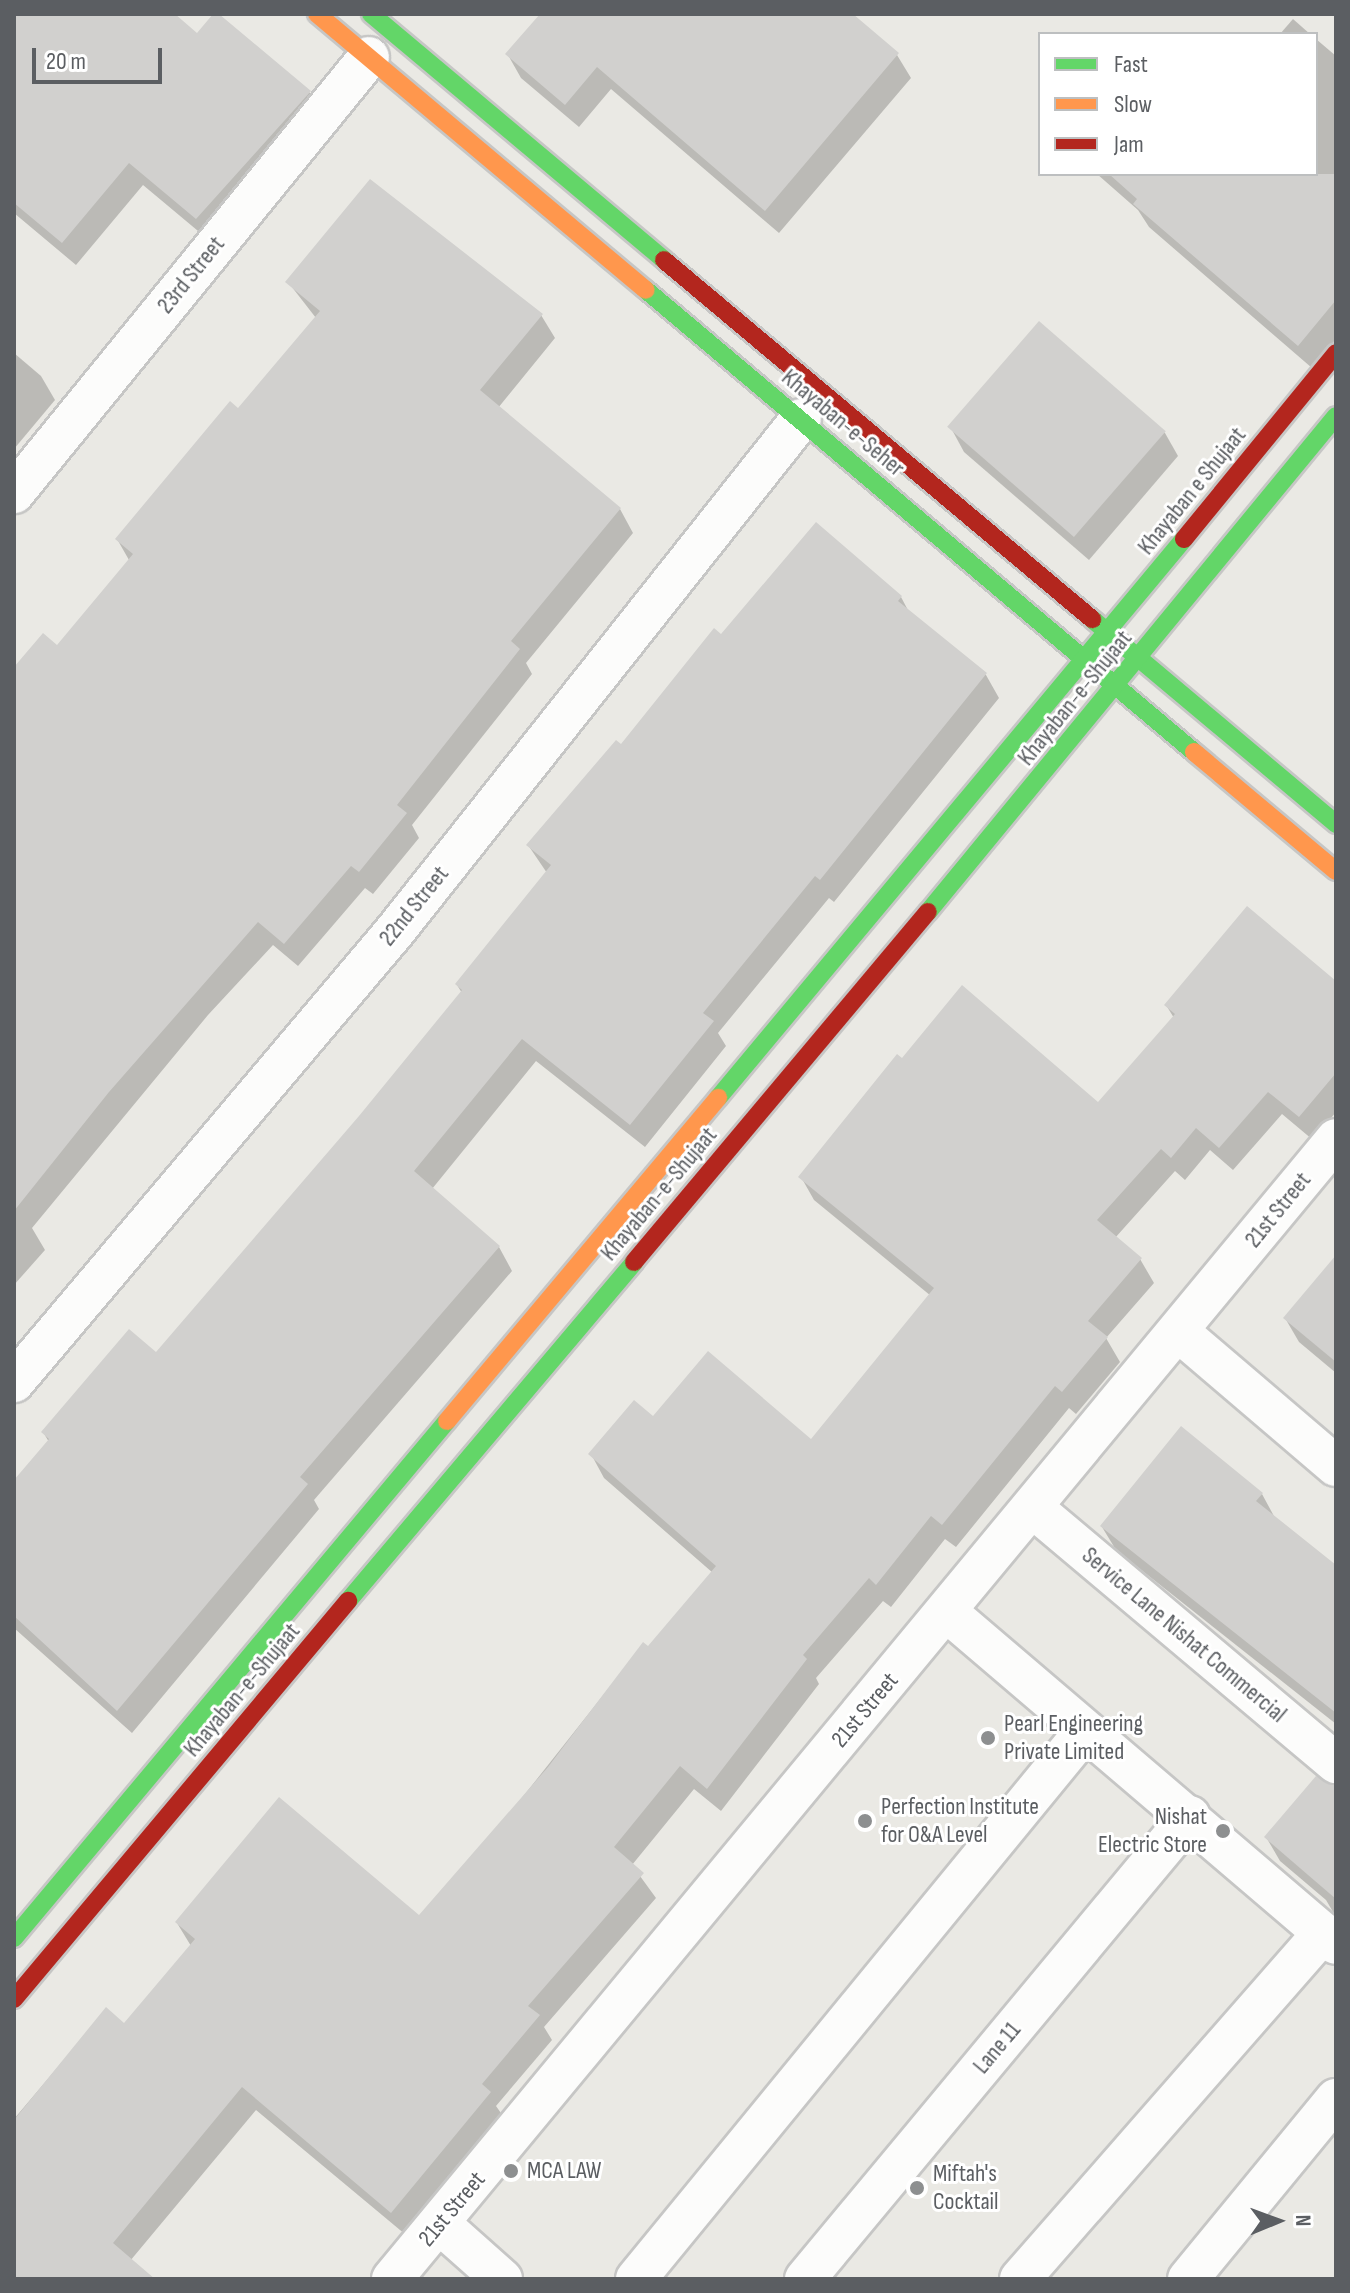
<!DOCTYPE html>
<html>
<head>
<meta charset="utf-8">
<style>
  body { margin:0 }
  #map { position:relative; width:1350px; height:2293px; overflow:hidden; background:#eae9e4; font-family:"Sofia Sans Condensed",sans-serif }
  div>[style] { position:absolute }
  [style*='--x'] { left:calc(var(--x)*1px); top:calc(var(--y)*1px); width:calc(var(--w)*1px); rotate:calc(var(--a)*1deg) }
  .shadow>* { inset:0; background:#0003 }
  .building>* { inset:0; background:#d1d0ce; transform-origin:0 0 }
  .roads { filter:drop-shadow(2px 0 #c6c6c5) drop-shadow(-2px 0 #c6c6c5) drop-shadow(0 2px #c6c6c5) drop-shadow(0 -2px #c6c6c5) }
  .street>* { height:40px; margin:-20px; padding:0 20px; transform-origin:20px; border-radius:20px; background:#fcfcfb }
  .fast>* { height:18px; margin:-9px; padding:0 9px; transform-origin:9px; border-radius:9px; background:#63d668 }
  .slow>* { height:18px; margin:-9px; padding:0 9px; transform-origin:9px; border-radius:9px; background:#ff974d }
  .jam>* { height:18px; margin:-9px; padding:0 9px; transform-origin:9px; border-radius:9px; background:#b3261e }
  .dots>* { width:22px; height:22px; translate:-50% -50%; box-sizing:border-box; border:4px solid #fff; border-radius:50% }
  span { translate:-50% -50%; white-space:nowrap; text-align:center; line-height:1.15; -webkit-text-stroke:6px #fff; paint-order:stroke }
  .street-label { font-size:24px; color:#5b5e62 }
  .poi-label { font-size:24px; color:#5b5e62 }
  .left { translate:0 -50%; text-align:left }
  .right { translate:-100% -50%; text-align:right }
  .frame { position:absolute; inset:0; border:16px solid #5b5e62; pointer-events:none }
  .legend { position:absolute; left:1038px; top:32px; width:280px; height:144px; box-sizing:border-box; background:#fff; border:2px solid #bdbfc0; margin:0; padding:10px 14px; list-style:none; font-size:24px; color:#5b5e62 }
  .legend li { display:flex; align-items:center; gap:16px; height:40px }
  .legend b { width:40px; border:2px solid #bdbfc0 }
  .north { position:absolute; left:1238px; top:2181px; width:80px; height:80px; -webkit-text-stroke:6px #fff; paint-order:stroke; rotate:89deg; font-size:22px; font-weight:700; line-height:32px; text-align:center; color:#5b5e62 }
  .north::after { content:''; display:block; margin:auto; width:28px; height:36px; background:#5b5e62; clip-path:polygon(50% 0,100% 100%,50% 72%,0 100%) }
  .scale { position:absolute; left:32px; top:48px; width:130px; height:36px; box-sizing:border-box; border:4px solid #5b5e62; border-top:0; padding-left:10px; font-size:24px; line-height:28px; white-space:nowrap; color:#5b5e62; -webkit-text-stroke:6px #fff; paint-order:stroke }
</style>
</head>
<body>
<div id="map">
  <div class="shadow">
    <div style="clip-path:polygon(14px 14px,172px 14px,198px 36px,216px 14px,310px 93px,323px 116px,210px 241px,143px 185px,76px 265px,14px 213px)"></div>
    <div style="clip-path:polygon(542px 14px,850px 14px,897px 55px,911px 78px,779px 233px,611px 89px,579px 127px,521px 78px,508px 55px)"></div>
    <div style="clip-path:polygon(1293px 19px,1310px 34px,1280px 34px)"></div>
    <div style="clip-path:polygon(1316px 39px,1336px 56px,1336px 339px,1312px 368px,1149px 227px,1138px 210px,1097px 174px,1316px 174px)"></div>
    <div style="clip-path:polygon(288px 282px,541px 315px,555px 338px,498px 408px,620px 509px,633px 533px,526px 663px,532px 674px,412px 825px,419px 838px,373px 894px,365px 888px,298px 966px,273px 945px,208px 1015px,32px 1228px,45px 1250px,14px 1285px,14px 670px,57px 648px,129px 560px,117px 539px,239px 411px,316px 318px)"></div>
    <div style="clip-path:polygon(1039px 324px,1165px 433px,1178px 456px,1089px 560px,964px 452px,951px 428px)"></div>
    <div style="clip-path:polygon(14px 353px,41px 376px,55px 400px,14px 449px)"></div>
    <div style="clip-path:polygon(901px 597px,910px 614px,986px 675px,999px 698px,834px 902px,829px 898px,718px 1033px,726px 1046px,645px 1147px,536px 1061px,432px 1189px,499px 1247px,512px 1271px,314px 1500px,319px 1509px,132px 1733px,14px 1628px,14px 1483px,49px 1442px,43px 1432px,156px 1355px,360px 1117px,462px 993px,457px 985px,547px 873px,528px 845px,722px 636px)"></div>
    <div style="clip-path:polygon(1336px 982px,1336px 1112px,1313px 1140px,1282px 1114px,1233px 1170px,1210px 1150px,1185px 1180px,1175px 1171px,1115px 1238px,1140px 1259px,1154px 1283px,1106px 1338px,1120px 1362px,1076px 1414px,1069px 1408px,956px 1547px,945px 1539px,891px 1607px,883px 1601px,816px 1678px,819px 1684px,721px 1811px,694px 1789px,632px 1865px,656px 1898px,544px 2027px,552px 2040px,496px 2106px,503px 2116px,406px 2235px,256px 2110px,130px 2261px,152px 2279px,14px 2279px,14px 2119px,106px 2010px,125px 2025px,191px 1946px,177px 1923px,419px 1918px,480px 1851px,643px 1645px,649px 1649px,713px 1573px,604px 1478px,591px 1454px,653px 1419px,812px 1442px,931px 1296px,814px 1200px,801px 1177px,1099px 1105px,1174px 1018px,1166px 1005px)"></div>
    <div style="clip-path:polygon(1336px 1258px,1336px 1373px,1299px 1342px,1285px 1318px)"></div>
    <div style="clip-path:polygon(1262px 1494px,1275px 1518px,1336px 1567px,1336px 1724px,1116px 1550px,1102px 1527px)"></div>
    <div style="clip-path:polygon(1336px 1787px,1336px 1917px,1326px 1900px,1280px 1861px,1266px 1837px)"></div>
  </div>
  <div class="building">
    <div style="clip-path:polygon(14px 14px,175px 14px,197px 33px,213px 14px,219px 14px,311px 91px,196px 219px,129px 163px,62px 243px,14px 203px)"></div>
    <div style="clip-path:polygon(540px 14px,853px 14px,899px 53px,765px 211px,597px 67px,565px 105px,505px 54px)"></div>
    <div style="clip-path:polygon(1109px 174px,1336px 174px,1336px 300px,1298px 346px,1133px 204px,1137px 199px)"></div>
    <div style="clip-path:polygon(370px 179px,543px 314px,480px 390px,621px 508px,511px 641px,520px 649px,397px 805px,407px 813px,359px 872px,351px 866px,284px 944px,258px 922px,109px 1092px,14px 1211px,14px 667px,43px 633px,57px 645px,133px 554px,115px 539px,230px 401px,238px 408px,320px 311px,285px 282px)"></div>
    <div style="left:1039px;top:321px;width:168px;height:140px;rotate:41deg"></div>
    <div style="clip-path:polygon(816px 522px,902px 596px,898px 601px,987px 673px,820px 880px,815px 876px,703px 1013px,714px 1021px,630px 1125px,522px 1039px,414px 1171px,500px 1246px,300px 1477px,308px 1484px,117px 1711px,14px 1616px,14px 1480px,49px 1439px,41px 1432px,129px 1329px,156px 1352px,359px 1116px,462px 990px,455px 984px,551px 865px,526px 845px,616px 740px,621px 744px,714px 628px,721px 634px)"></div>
    <div style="clip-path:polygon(1247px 906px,1336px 981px,1336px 1073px,1299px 1117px,1268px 1092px,1219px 1148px,1196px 1128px,1171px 1158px,1161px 1149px,1097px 1220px,1142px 1258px,1088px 1321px,1108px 1337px,1062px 1392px,1055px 1386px,942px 1525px,931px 1516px,876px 1585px,869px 1578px,803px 1655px,807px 1659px,707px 1789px,680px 1766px,614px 1847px,644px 1873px,528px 2006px,540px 2015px,482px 2084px,491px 2092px,391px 2213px,242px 2087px,113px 2243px,155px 2279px,14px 2279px,14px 2120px,106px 2007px,124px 2023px,195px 1939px,175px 1922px,279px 1797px,419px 1915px,548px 1767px,643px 1642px,648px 1646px,716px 1566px,588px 1454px,634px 1400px,653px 1416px,708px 1351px,811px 1439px,934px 1288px,798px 1177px,897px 1054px,902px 1058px,962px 985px,1098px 1102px,1175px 1014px,1164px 1005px)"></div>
    <div style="clip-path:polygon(1336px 1255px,1336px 1362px,1283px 1318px)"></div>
    <div style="clip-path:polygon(1181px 1426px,1263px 1493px,1256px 1501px,1336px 1565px,1336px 1713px,1100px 1526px)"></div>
    <div style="clip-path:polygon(1316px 1776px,1336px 1785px,1336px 1899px,1264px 1837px)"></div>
  </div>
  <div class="roads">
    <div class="street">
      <div style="--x:14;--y:493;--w:562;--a:-50.85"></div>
      <div style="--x:1179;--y:1332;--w:206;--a:40.5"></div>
      <div style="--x:14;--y:1382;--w:590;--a:-49.81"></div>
      <div style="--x:395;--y:931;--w:653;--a:-51.59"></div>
      <div style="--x:1033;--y:1508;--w:396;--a:40.1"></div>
      <div style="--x:947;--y:1612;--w:511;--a:40.48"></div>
      <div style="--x:440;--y:2224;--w:83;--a:41.6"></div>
      <div style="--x:392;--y:2279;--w:1480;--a:-50.37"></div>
      <div style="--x:636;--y:2279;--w:708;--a:-50.67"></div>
      <div style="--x:805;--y:2279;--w:602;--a:-50.26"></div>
      <div style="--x:1020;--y:2279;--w:460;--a:-48.8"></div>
      <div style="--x:1188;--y:2279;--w:233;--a:-50.6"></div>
    </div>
    <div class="fast">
      <div style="--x:371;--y:14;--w:383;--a:40"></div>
      <div style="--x:646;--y:290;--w:717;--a:40.13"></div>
      <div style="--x:1092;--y:619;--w:319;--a:40"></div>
      <div style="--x:928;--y:912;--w:642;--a:-50.56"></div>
      <div style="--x:718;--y:1098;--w:728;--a:-50.18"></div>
      <div style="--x:348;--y:1601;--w:444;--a:-49.8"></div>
      <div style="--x:14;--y:1938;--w:674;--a:-50.05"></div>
    </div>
    <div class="slow">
      <div style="--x:317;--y:14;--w:429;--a:40"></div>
      <div style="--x:1194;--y:752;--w:185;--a:40"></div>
      <div style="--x:447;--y:1421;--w:422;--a:-50"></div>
    </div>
    <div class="jam">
      <div style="--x:664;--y:260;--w:559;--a:39.99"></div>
      <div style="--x:1184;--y:539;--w:240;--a:-50.7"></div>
      <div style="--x:634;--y:1262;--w:457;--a:-50"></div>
      <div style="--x:14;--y:1999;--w:520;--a:-50"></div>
    </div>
  </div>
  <div class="dots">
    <div style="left:988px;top:1738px;background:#8d8f90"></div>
    <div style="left:865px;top:1821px;background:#8d8f90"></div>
    <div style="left:1223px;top:1831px;background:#8d8f90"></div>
    <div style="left:511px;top:2171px;background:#8d8f90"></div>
    <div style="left:917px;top:2188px;background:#8d8f90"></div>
  </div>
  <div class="street-label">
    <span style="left:191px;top:275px;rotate:-51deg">23rd Street</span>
    <span style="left:843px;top:423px;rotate:40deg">Khayaban-e-Seher</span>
    <span style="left:1192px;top:491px;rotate:-51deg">Khayaban e Shujaat</span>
    <span style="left:1075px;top:698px;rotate:-51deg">Khayaban-e-Shujaat</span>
    <span style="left:414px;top:906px;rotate:-51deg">22nd Street</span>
    <span style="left:659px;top:1194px;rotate:-50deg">Khayaban-e-Shujaat</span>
    <span style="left:1278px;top:1210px;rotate:-51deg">21st Street</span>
    <span style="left:1184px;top:1635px;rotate:40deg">Service Lane Nishat Commercial</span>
    <span style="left:242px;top:1690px;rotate:-50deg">Khayaban-e-Shujaat</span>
    <span style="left:865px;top:1710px;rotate:-50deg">21st Street</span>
    <span style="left:997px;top:2048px;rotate:-50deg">Lane 11</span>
    <span style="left:452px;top:2209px;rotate:-50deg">21st Street</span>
  </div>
  <div class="poi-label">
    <span class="left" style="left:1004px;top:1738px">Pearl Engineering<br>Private Limited</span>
    <span class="left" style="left:881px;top:1821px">Perfection Institute<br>for O&amp;A Level</span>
    <span class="right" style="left:1207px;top:1831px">Nishat<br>Electric Store</span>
    <span class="left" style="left:527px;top:2171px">MCA LAW</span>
    <span class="left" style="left:933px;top:2188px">Miftah's<br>Cocktail</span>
  </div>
  <div class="frame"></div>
  <ul class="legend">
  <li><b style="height:10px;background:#63d668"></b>Fast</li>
  <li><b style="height:10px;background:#ff974d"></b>Slow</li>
  <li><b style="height:10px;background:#b3261e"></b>Jam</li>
  </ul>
  <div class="north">N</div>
  <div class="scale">20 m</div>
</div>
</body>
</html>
